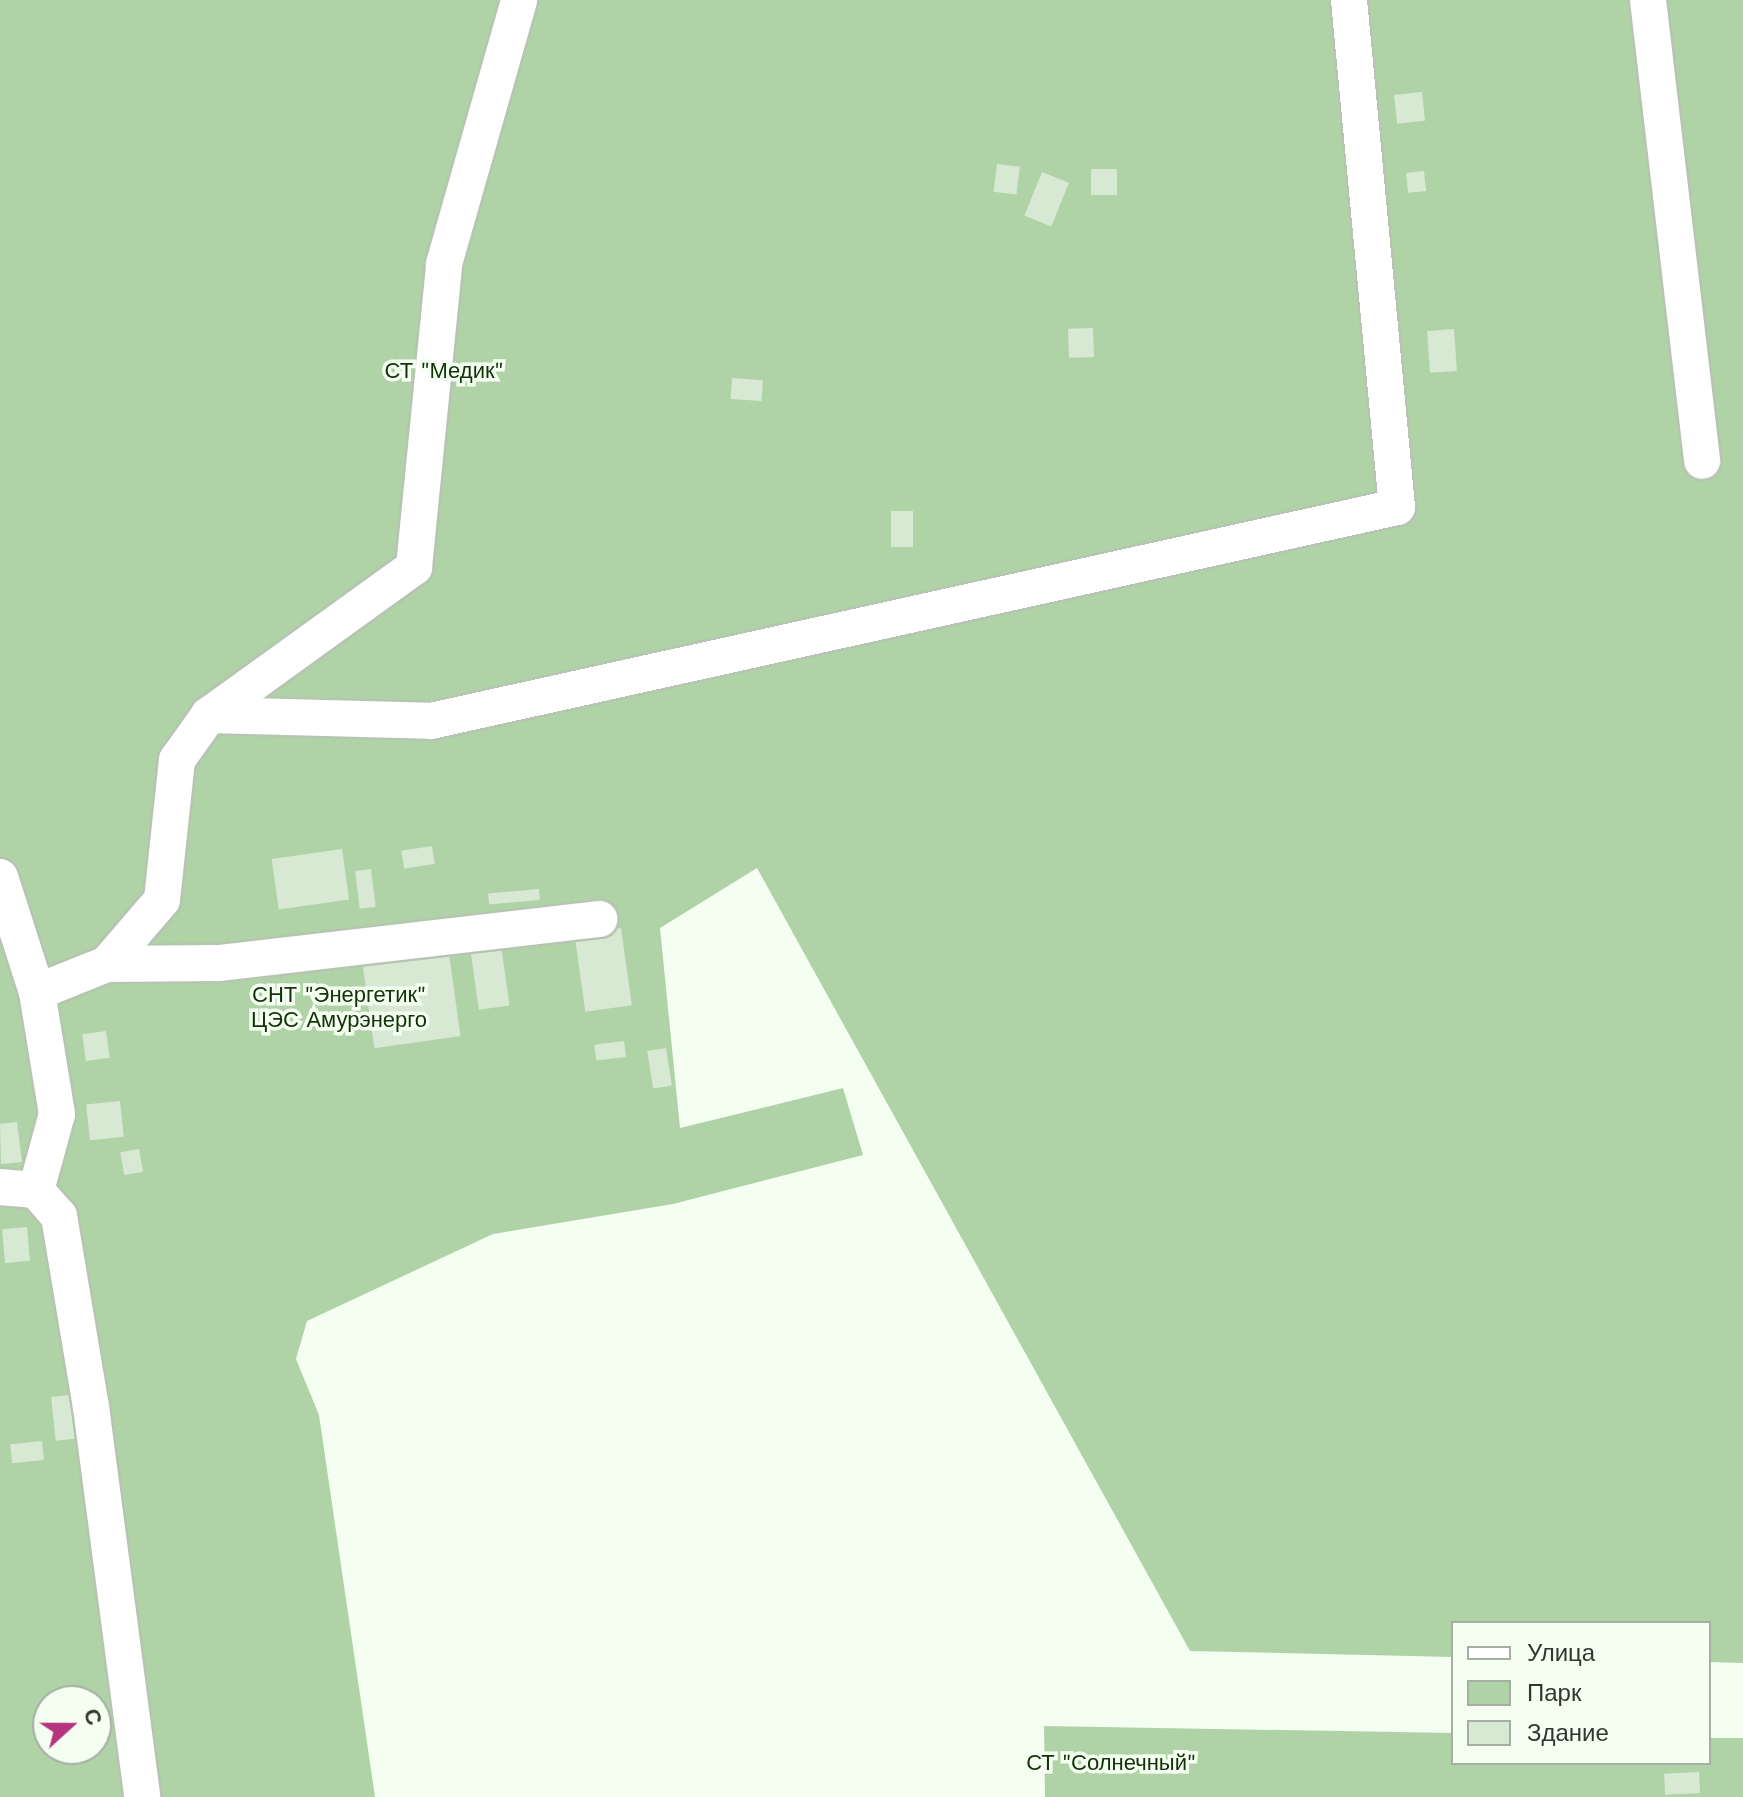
<!DOCTYPE html>
<html>
<head>
<meta charset="utf-8">
<style>
  body { margin:0 }
  #map { position:relative; width:1743px; height:1797px; overflow:hidden; background:#f4fff2; font-family:"Work Sans",sans-serif }
  div>[style] { position:absolute }
  [style*='--x'] { left:calc(var(--x)*1px); top:calc(var(--y)*1px); width:calc(var(--w)*1px); rotate:calc(var(--a)*1deg) }
  .green>* { inset:0; background:#b0d2a7 }
  .building>* { inset:0; background:#d7e9d3; transform-origin:0 0 }
  .roads { filter:drop-shadow(2px 0 #b5c5b1) drop-shadow(-2px 0 #b5c5b1) drop-shadow(0 2px #b5c5b1) drop-shadow(0 -2px #b5c5b1) }
  .minor>* { height:36px; margin:-18px; padding:0 18px; transform-origin:18px; border-radius:18px; background:#fff }
  span { translate:-50% -50%; white-space:nowrap; text-align:center; line-height:1.15; -webkit-text-stroke:7px #f4fff2; paint-order:stroke }
  .park-label { font-size:22px; color:#113307 }
  .legend { position:absolute; left:1451px; top:1621px; width:260px; height:144px; box-sizing:border-box; background:#f4fff2; border:2px solid #a6afa4; margin:0; padding:10px 14px; list-style:none; font-size:24px; color:#30372e }
  .legend li { display:flex; align-items:center; gap:16px; height:40px }
  .legend b { width:40px; border:2px solid #a6afa4 }
  .north { position:absolute; left:32px; top:1685px; width:80px; height:80px; box-sizing:border-box; background:#f4fff2; border:2px solid #a6afa4; border-radius:50%; rotate:69deg; font-size:22px; font-weight:700; line-height:32px; text-align:center; color:#30372e }
  .north::after { content:''; display:block; margin:auto; width:28px; height:36px; background:#b6347f; clip-path:polygon(50% 0,100% 100%,50% 72%,0 100%) }
</style>
</head>
<body>
<div id="map">
  <div class="green">
    <div style="clip-path:polygon(evenodd,0 0,1743px 0,1743px 1663px,1709px 1662px,1709px 1623px,1453px 1623px,1453px 1657px,1190px 1651px,757px 868px,660px 928px,680px 1128px,843px 1088px,863px 1155px,673px 1204px,493px 1234px,307px 1321px,296px 1359px,319px 1415px,375px 1797px,0 1797px,0 0,48px 1701px,96px 1701px,96px 1749px,48px 1749px,48px 1701px)"></div>
    <div style="clip-path:polygon(1044px 1726px,1453px 1733px,1453px 1763px,1709px 1763px,1709px 1738px,1743px 1738px,1743px 1797px,1045px 1797px)"></div>
  </div>
  <div class="building">
    <div style="left:1422px;top:92px;width:29px;height:28px;rotate:84deg"></div>
    <div style="left:997px;top:164px;width:23px;height:28px;rotate:7deg"></div>
    <div style="left:1091px;top:169px;width:26px;height:26px"></div>
    <div style="left:1424px;top:171px;width:20px;height:18px;rotate:84deg"></div>
    <div style="left:1042px;top:172px;width:29px;height:47px;rotate:22deg"></div>
    <div style="left:1093px;top:328px;width:29px;height:25px;rotate:88deg"></div>
    <div style="left:1454px;top:329px;width:42px;height:27px;rotate:86deg"></div>
    <div style="left:732px;top:378px;width:31px;height:21px;rotate:4deg"></div>
    <div style="left:891px;top:511px;width:22px;height:36px"></div>
    <div style="left:432px;top:846px;width:18px;height:31px;rotate:81deg"></div>
    <div style="left:342px;top:849px;width:51px;height:71px;rotate:82deg"></div>
    <div style="left:371px;top:869px;width:38px;height:16px;rotate:83deg"></div>
    <div style="left:539px;top:889px;width:11px;height:51px;rotate:85deg"></div>
    <div style="left:621px;top:928px;width:78px;height:47px;rotate:82deg"></div>
    <div style="left:501px;top:945px;width:61px;height:31px;rotate:82deg"></div>
    <div style="left:448px;top:947px;width:90px;height:87px;rotate:82deg"></div>
    <div style="left:106px;top:1031px;width:27px;height:24px;rotate:82deg"></div>
    <div style="left:624px;top:1041px;width:16px;height:30px;rotate:83deg"></div>
    <div style="left:666px;top:1048px;width:38px;height:19px;rotate:81deg"></div>
    <div style="left:120px;top:1101px;width:36px;height:34px;rotate:84deg"></div>
    <div style="clip-path:polygon(17px 1122px,22px 1162px,1px 1164px,0 1124px)"></div>
    <div style="left:139px;top:1149px;width:23px;height:19px;rotate:80deg"></div>
    <div style="left:27px;top:1227px;width:34px;height:25px;rotate:85deg"></div>
    <div style="left:70px;top:1395px;width:44px;height:19px;rotate:84deg"></div>
    <div style="left:42px;top:1441px;width:19px;height:32px;rotate:84deg"></div>
    <div style="left:1699px;top:1772px;width:21px;height:35px;rotate:87deg"></div>
  </div>
  <div class="roads">
    <div class="minor">
      <div style="--x:1648;--y:0;--w:464;--a:83.3"></div>
      <div style="--x:209;--y:715;--w:222;--a:1.5"></div>
      <div style="--x:431;--y:721;--w:989;--a:-12.49"></div>
      <div style="--x:1397;--y:507;--w:509;--a:-95.41"></div>
      <div style="--x:0;--y:877;--w:121;--a:72.2"></div>
      <div style="--x:37;--y:992;--w:124;--a:80.7"></div>
      <div style="--x:57;--y:1114;--w:79;--a:105.4"></div>
      <div style="--x:107;--y:964;--w:84;--a:-49.3"></div>
      <div style="--x:162;--y:900;--w:141;--a:-83.9"></div>
      <div style="--x:177;--y:760;--w:55;--a:-54.6"></div>
      <div style="--x:209;--y:715;--w:253;--a:-35.8"></div>
      <div style="--x:414;--y:567;--w:304;--a:-84.3"></div>
      <div style="--x:444;--y:264;--w:274;--a:-74.1"></div>
      <div style="--x:37;--y:992;--w:75;--a:-21.8"></div>
      <div style="--x:107;--y:964;--w:112;--a:-0.5"></div>
      <div style="--x:219;--y:963;--w:383;--a:-6.6"></div>
      <div style="--x:0;--y:1187;--w:36;--a:5"></div>
      <div style="--x:36;--y:1190;--w:35;--a:49"></div>
      <div style="--x:59;--y:1216;--w:194;--a:80.5"></div>
      <div style="--x:91;--y:1407;--w:393;--a:82.5"></div>
    </div>
  </div>
  <div class="park-label">
    <span style="left:444px;top:371px">СТ "Медик"</span>
    <span style="left:339px;top:1007px">СНТ "Энергетик"<br>ЦЭС Амурэнерго</span>
    <span style="left:1111px;top:1763px">СТ "Солнечный"</span>
  </div>
  <ul class="legend">
  <li><b style="height:10px;background:#fff"></b>Улица</li>
  <li><b style="height:22px;background:#b0d2a7"></b>Парк</li>
  <li><b style="height:22px;background:#d7e9d3"></b>Здание</li>
  </ul>
  <div class="north">С</div>
</div>
</body>
</html>
